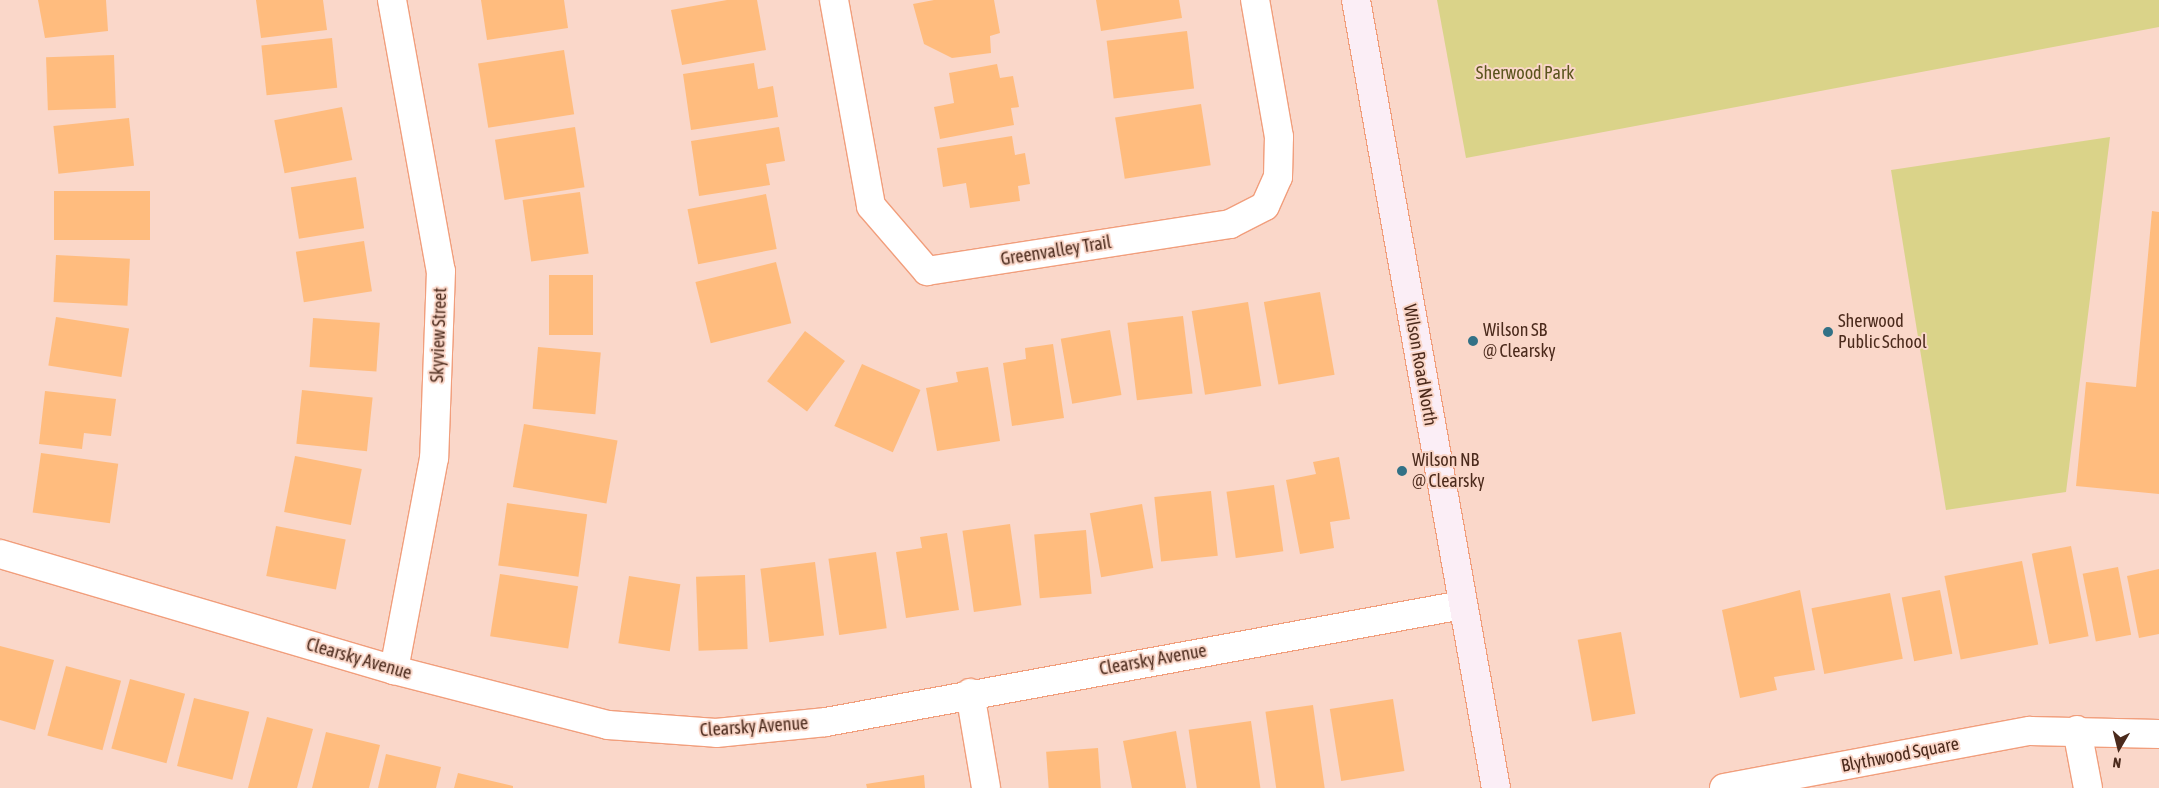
<!DOCTYPE html>
<html>
<head>
<meta charset="utf-8">
<style>
  body { margin:0 }
  #map { position:relative; width:2159px; height:788px; overflow:hidden; background:#fad7c9; font-family:"Asap Condensed",sans-serif }
  div>[style] { position:absolute }
  [style*='--x'] { left:calc(var(--x)*1px); top:calc(var(--y)*1px); width:calc(var(--w)*1px); rotate:calc(var(--a)*1deg) }
  .green>* { inset:0; background:#dad389 }
  .building>* { inset:0; background:#ffbc7e; transform-origin:0 0 }
  .roads { filter:drop-shadow(1px 0 #f19e7c) drop-shadow(-1px 0 #f19e7c) drop-shadow(0 1px #f19e7c) drop-shadow(0 -1px #f19e7c) }
  .street>* { height:28px; margin:-14px; padding:0 14px; transform-origin:14px; border-radius:14px; background:#fff }
  .secondary>* { height:28px; margin:-14px; padding:0 14px; transform-origin:14px; border-radius:14px; background:#fbeef6 }
  .dots>* { width:14px; height:14px; translate:-50% -50%; box-sizing:border-box; border:2px solid #fad7c9; border-radius:50% }
  span { translate:-50% -50%; white-space:nowrap; text-align:center; line-height:1.15; -webkit-text-stroke:4px #fad7c9; paint-order:stroke }
  .park-label { font-size:18px; color:#5a541d }
  .street-label { font-size:18px; color:#4b2a1c }
  .poi-label { font-size:18px; color:#4b2a1c }
  .left { translate:0 -50%; text-align:left }
  .north { position:absolute; left:2094px; top:723px; width:50px; height:50px; -webkit-text-stroke:4px #fad7c9; paint-order:stroke; rotate:188deg; font-size:14px; font-weight:700; line-height:20px; text-align:center; color:#4b2a1c }
  .north::after { content:''; display:block; margin:auto; width:18px; height:22px; background:#4b2a1c; clip-path:polygon(50% 0,100% 100%,50% 72%,0 100%) }
</style>
</head>
<body>
<div id="map">
  <div class="green">
    <div style="clip-path:polygon(1437px 0,2159px 0,2159px 27px,1466px 158px)"></div>
    <div style="clip-path:polygon(2110px 137px,2066px 492px,1946px 510px,1891px 170px)"></div>
  </div>
  <div class="building">
    <div style="clip-path:polygon(38px 0,106px 0,108px 31px,45px 38px)"></div>
    <div style="clip-path:polygon(256px 0,323px 0,327px 30px,261px 38px)"></div>
    <div style="clip-path:polygon(481px 0,564px 0,568px 28px,487px 40px)"></div>
    <div style="clip-path:polygon(727px 0,757px 0,766px 50px,682px 65px,671px 10px)"></div>
    <div style="clip-path:polygon(934px 0,994px 0,1000px 33px,990px 36px,991px 53px,952px 58px,924px 44px,913px 4px)"></div>
    <div style="clip-path:polygon(1096px 0,1179px 0,1182px 18px,1101px 31px)"></div>
    <div style="left:1187px;top:31px;width:58px;height:81px;rotate:83deg"></div>
    <div style="left:332px;top:38px;width:50px;height:71px;rotate:84deg"></div>
    <div style="left:564px;top:50px;width:65px;height:87px;rotate:81deg"></div>
    <div style="left:114px;top:55px;width:53px;height:68px;rotate:88deg"></div>
    <div style="clip-path:polygon(754px 63px,758px 89px,773px 86px,778px 117px,691px 130px,683px 74px)"></div>
    <div style="clip-path:polygon(997px 64px,1000px 78px,1013px 76px,1019px 107px,1011px 108px,1014px 125px,940px 139px,934px 107px,954px 103px,949px 73px)"></div>
    <div style="left:1201px;top:104px;width:62px;height:87px;rotate:81deg"></div>
    <div style="left:342px;top:107px;width:54px;height:69px;rotate:79deg"></div>
    <div style="left:129px;top:118px;width:48px;height:76px;rotate:84deg"></div>
    <div style="left:575px;top:127px;width:61px;height:81px;rotate:81deg"></div>
    <div style="clip-path:polygon(779px 127px,785px 161px,766px 164px,770px 185px,699px 196px,691px 141px)"></div>
    <div style="clip-path:polygon(1012px 136px,1015px 155px,1025px 153px,1030px 184px,1018px 186px,1020px 201px,970px 208px,966px 183px,943px 187px,937px 148px)"></div>
    <div style="left:356px;top:177px;width:52px;height:66px;rotate:81deg"></div>
    <div style="left:54px;top:191px;width:96px;height:49px"></div>
    <div style="left:580px;top:192px;width:62px;height:58px;rotate:82deg"></div>
    <div style="left:766px;top:194px;width:56px;height:80px;rotate:79deg"></div>
    <div style="clip-path:polygon(2152px 211px,2159px 212px,2159px 494px,2076px 486px,2086px 382px,2136px 387px)"></div>
    <div style="left:364px;top:241px;width:51px;height:69px;rotate:81deg"></div>
    <div style="left:56px;top:255px;width:74px;height:47px;rotate:3deg"></div>
    <div style="left:776px;top:262px;width:63px;height:83px;rotate:76deg"></div>
    <div style="left:549px;top:275px;width:44px;height:60px"></div>
    <div style="left:1320px;top:292px;width:84px;height:57px;rotate:80deg"></div>
    <div style="left:1248px;top:302px;width:85px;height:57px;rotate:81deg"></div>
    <div style="left:1183px;top:316px;width:78px;height:56px;rotate:83deg"></div>
    <div style="left:56px;top:317px;width:74px;height:49px;rotate:9deg"></div>
    <div style="left:313px;top:318px;width:67px;height:49px;rotate:4deg"></div>
    <div style="left:1110px;top:330px;width:66px;height:50px;rotate:80deg"></div>
    <div style="left:805px;top:331px;width:50px;height:63px;rotate:37deg"></div>
    <div style="clip-path:polygon(1053px 344px,1064px 418px,1012px 426px,1003px 363px,1026px 359px,1025px 348px)"></div>
    <div style="left:538px;top:347px;width:63px;height:62px;rotate:5deg"></div>
    <div style="left:862px;top:364px;width:64px;height:68px;rotate:24deg"></div>
    <div style="clip-path:polygon(988px 367px,1000px 441px,937px 451px,926px 388px,958px 382px,956px 372px)"></div>
    <div style="left:302px;top:390px;width:71px;height:54px;rotate:6deg"></div>
    <div style="clip-path:polygon(45px 391px,116px 399px,111px 436px,84px 433px,82px 449px,39px 444px)"></div>
    <div style="left:524px;top:424px;width:95px;height:64px;rotate:10deg"></div>
    <div style="left:41px;top:453px;width:78px;height:60px;rotate:8deg"></div>
    <div style="left:295px;top:456px;width:68px;height:57px;rotate:11deg"></div>
    <div style="clip-path:polygon(1339px 457px,1350px 519px,1330px 522px,1334px 548px,1300px 554px,1286px 480px,1316px 474px,1313px 462px)"></div>
    <div style="left:1274px;top:485px;width:67px;height:48px;rotate:82deg"></div>
    <div style="left:1211px;top:491px;width:65px;height:57px;rotate:84deg"></div>
    <div style="left:507px;top:503px;width:81px;height:63px;rotate:8deg"></div>
    <div style="left:1142px;top:504px;width:65px;height:53px;rotate:80deg"></div>
    <div style="left:1010px;top:524px;width:82px;height:48px;rotate:82deg"></div>
    <div style="left:276px;top:526px;width:71px;height:51px;rotate:11deg"></div>
    <div style="left:1086px;top:530px;width:64px;height:52px;rotate:85deg"></div>
    <div style="clip-path:polygon(947px 533px,959px 610px,906px 618px,896px 552px,922px 548px,920px 537px)"></div>
    <div style="left:2071px;top:546px;width:92px;height:40px;rotate:79deg"></div>
    <div style="left:876px;top:552px;width:77px;height:48px;rotate:82deg"></div>
    <div style="left:2022px;top:561px;width:85px;height:79px;rotate:79deg"></div>
    <div style="left:815px;top:562px;width:74px;height:55px;rotate:83deg"></div>
    <div style="left:2118px;top:567px;width:69px;height:36px;rotate:79deg"></div>
    <div style="clip-path:polygon(2159px 569px,2159px 634px,2139px 638px,2127px 576px)"></div>
    <div style="left:500px;top:574px;width:79px;height:63px;rotate:9deg"></div>
    <div style="left:745px;top:575px;width:74px;height:49px;rotate:88deg"></div>
    <div style="left:629px;top:576px;width:52px;height:68px;rotate:9deg"></div>
    <div style="clip-path:polygon(1800px 590px,1815px 670px,1774px 677px,1777px 690px,1740px 698px,1722px 610px)"></div>
    <div style="left:1940px;top:590px;width:65px;height:39px;rotate:79deg"></div>
    <div style="left:1890px;top:593px;width:67px;height:80px;rotate:79deg"></div>
    <div style="left:1621px;top:632px;width:83px;height:44px;rotate:80deg"></div>
    <div style="clip-path:polygon(0 646px,54px 660px,35px 730px,0 720px)"></div>
    <div style="left:66px;top:666px;width:57px;height:72px;rotate:15deg"></div>
    <div style="left:130px;top:679px;width:57px;height:72px;rotate:15deg"></div>
    <div style="left:194px;top:698px;width:57px;height:70px;rotate:14deg"></div>
    <div style="left:1393px;top:699px;width:73px;height:64px;rotate:81deg"></div>
    <div style="left:1313px;top:705px;width:84px;height:48px;rotate:82deg"></div>
    <div style="clip-path:polygon(267px 717px,313px 729px,297px 788px,248px 788px)"></div>
    <div style="left:1251px;top:721px;width:68px;height:63px;rotate:82deg"></div>
    <div style="clip-path:polygon(1176px 731px,1186px 788px,1132px 788px,1123px 741px)"></div>
    <div style="clip-path:polygon(326px 732px,380px 745px,369px 788px,312px 788px)"></div>
    <div style="left:1098px;top:748px;width:40px;height:52px;rotate:86deg"></div>
    <div style="clip-path:polygon(386px 754px,441px 767px,436px 788px,378px 788px)"></div>
    <div style="clip-path:polygon(458px 773px,513px 786px,513px 788px,454px 788px)"></div>
    <div style="clip-path:polygon(924px 775px,925px 788px,867px 788px,866px 784px)"></div>
  </div>
  <div class="roads">
    <div class="street">
      <div style="--x:392;--y:0;--w:275;--a:79.8"></div>
      <div style="--x:441;--y:271;--w:187;--a:92.1"></div>
      <div style="--x:434;--y:458;--w:216;--a:100.7"></div>
      <div style="--x:834;--y:0;--w:209;--a:79.8"></div>
      <div style="--x:871;--y:206;--w:86;--a:49.3"></div>
      <div style="--x:927;--y:271;--w:307;--a:-8.8"></div>
      <div style="--x:1230;--y:224;--w:39;--a:-27"></div>
      <div style="--x:1265;--y:206;--w:32;--a:-66"></div>
      <div style="--x:1278;--y:177;--w:40;--a:-88.6"></div>
      <div style="--x:1279;--y:137;--w:139;--a:-99.9"></div>
      <div style="--x:0;--y:554;--w:411;--a:16.4"></div>
      <div style="--x:394;--y:670;--w:221;--a:14.4"></div>
      <div style="--x:608;--y:725;--w:108;--a:4.2"></div>
      <div style="--x:716;--y:733;--w:111;--a:-5.7"></div>
      <div style="--x:826;--y:722;--w:647;--a:-10.42"></div>
      <div style="--x:970;--y:693;--w:96;--a:80.4"></div>
      <div style="--x:2077;--y:730;--w:59;--a:79.3"></div>
      <div style="--x:1724;--y:788;--w:311;--a:-10.6"></div>
      <div style="--x:2030;--y:731;--w:129;--a:1.3"></div>
    </div>
    <div class="secondary">
      <div style="--x:1356;--y:0;--w:800;--a:79.93"></div>
    </div>
  </div>
  <div class="dots">
    <div style="left:1828px;top:332px;background:#327186"></div>
    <div style="left:1473px;top:341px;background:#327186"></div>
    <div style="left:1402px;top:471px;background:#327186"></div>
  </div>
  <div class="park-label">
    <span style="left:1525px;top:73px">Sherwood Park</span>
  </div>
  <div class="street-label">
    <span style="left:1056px;top:251px;rotate:-9deg">Greenvalley Trail</span>
    <span style="left:439px;top:335px;rotate:-88deg">Skyview Street</span>
    <span style="left:1420px;top:365px;rotate:80deg">Wilson Road North</span>
    <span style="left:359px;top:659px;rotate:16deg">Clearsky Avenue</span>
    <span style="left:1153px;top:660px;rotate:-10deg">Clearsky Avenue</span>
    <span style="left:754px;top:727px;rotate:-4deg">Clearsky Avenue</span>
    <span style="left:1900px;top:755px;rotate:-11deg">Blythwood Square</span>
  </div>
  <div class="poi-label">
    <span class="left" style="left:1838px;top:332px">Sherwood<br>Public School</span>
    <span class="left" style="left:1483px;top:341px">Wilson SB<br>@ Clearsky</span>
    <span class="left" style="left:1412px;top:471px">Wilson NB<br>@ Clearsky</span>
  </div>
  <div class="north">N</div>
</div>
</body>
</html>
